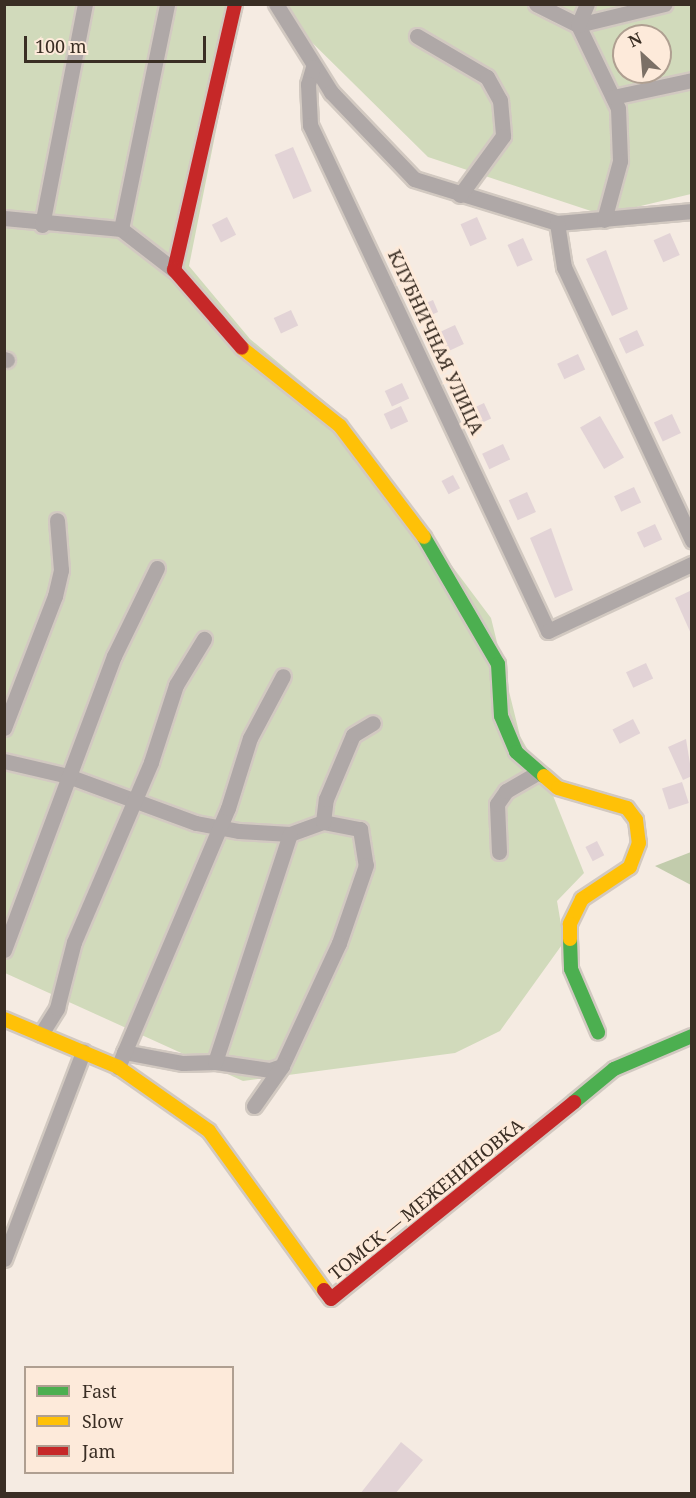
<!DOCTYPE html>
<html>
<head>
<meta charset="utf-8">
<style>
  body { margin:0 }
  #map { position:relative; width:696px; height:1498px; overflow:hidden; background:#f5ebe2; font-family:"Noto Serif",serif }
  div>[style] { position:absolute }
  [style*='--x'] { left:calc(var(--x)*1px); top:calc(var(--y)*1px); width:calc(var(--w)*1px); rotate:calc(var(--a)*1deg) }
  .green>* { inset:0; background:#d1dabb }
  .forest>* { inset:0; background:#c2ccac }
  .building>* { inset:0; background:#e2d3d6; transform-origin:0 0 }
  .roads { filter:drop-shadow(2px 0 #d2c9c1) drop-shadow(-2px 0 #d2c9c1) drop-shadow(0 2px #d2c9c1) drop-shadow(0 -2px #d2c9c1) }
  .street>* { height:15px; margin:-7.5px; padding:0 7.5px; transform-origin:7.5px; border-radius:7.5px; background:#afa8a7 }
  .fast>* { height:14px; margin:-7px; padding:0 7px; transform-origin:7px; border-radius:7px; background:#4caf50 }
  .slow>* { height:14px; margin:-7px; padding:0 7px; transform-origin:7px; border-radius:7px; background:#ffc107 }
  .jam>* { height:14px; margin:-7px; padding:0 7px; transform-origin:7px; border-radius:7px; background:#c62828 }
  span { translate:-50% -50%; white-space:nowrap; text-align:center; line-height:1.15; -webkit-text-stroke:6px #fdeada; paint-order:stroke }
  .street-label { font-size:18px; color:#3a2e24 }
  .frame { position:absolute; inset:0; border:6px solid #3a2e24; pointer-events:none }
  .legend { position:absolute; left:24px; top:1366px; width:210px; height:108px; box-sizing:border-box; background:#fdeada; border:2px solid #af9f91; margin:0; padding:8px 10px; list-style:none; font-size:18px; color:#3a2e24 }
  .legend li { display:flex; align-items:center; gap:12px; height:30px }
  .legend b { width:30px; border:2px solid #af9f91 }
  .north { position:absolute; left:612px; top:24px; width:60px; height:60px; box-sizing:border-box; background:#fdeada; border:2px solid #af9f91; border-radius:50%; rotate:334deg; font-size:16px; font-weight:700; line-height:24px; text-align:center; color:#3a2e24 }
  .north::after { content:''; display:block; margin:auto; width:21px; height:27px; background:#7b7066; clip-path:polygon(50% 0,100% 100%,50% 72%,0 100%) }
  .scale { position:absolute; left:24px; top:36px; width:182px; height:27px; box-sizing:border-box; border:3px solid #3a2e24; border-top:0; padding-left:8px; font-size:18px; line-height:21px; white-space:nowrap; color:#3a2e24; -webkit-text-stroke:4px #fdeada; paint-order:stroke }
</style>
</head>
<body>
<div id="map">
  <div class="green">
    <div style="clip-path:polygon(5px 5px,241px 5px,189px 266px,250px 339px,335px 410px,491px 618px,520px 736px,552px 793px,584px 873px,557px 901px,564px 942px,500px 1031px,455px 1053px,243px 1081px,5px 973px)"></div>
    <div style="clip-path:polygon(evenodd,274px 5px,691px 5px,691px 194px,603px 215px,428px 157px,274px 5px,624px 36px,660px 36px,660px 72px,624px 72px,624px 36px)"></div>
  </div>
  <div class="forest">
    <div style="clip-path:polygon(691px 852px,691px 885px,655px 866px)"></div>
  </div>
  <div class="building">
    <div style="left:293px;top:147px;width:48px;height:20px;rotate:67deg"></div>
    <div style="left:227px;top:217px;width:20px;height:17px;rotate:63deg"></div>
    <div style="left:477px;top:217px;width:24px;height:18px;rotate:66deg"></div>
    <div style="left:670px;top:233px;width:24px;height:18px;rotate:66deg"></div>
    <div style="left:523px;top:238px;width:24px;height:17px;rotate:66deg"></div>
    <div style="clip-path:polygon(606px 250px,628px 309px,612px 316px,586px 259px)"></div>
    <div style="left:433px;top:300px;width:13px;height:16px;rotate:67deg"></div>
    <div style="left:291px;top:310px;width:17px;height:19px;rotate:65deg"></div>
    <div style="left:455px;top:325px;width:21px;height:22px;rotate:65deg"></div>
    <div style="left:637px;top:330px;width:17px;height:20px;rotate:65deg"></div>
    <div style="left:578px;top:354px;width:17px;height:23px;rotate:65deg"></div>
    <div style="left:402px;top:383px;width:17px;height:19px;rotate:65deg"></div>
    <div style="left:484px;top:403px;width:17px;height:19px;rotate:65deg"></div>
    <div style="left:401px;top:406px;width:17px;height:19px;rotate:65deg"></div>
    <div style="left:672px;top:414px;width:21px;height:20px;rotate:65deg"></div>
    <div style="left:600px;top:416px;width:48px;height:23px;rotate:60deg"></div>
    <div style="left:503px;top:444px;width:17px;height:23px;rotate:65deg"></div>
    <div style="left:453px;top:475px;width:15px;height:13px;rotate:62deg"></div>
    <div style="left:634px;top:487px;width:17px;height:22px;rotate:65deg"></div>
    <div style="left:527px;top:492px;width:22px;height:20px;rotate:66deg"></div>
    <div style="left:655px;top:524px;width:17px;height:20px;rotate:65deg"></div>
    <div style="clip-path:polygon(551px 528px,573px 590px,555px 598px,530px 538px)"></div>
    <div style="clip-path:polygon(692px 590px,692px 636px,675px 598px)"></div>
    <div style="left:646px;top:663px;width:17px;height:22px;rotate:65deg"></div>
    <div style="left:633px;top:719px;width:16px;height:23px;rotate:63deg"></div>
    <div style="clip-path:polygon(686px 739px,692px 776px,683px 780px,668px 747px)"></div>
    <div style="left:682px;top:782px;width:22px;height:21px;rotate:72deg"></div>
    <div style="left:597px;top:841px;width:16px;height:13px;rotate:63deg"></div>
    <div style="clip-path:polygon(401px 1442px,423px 1460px,395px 1494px,360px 1494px)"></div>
  </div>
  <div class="roads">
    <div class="street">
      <div style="--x:276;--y:4;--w:104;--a:58"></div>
      <div style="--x:331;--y:92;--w:120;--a:46.3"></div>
      <div style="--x:414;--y:179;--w:150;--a:17.1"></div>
      <div style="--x:557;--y:223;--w:136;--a:-5.1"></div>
      <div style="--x:536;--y:4;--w:47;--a:26.6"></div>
      <div style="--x:578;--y:25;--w:92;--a:64.3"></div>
      <div style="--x:618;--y:108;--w:53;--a:87.8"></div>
      <div style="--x:620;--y:161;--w:61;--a:105.2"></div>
      <div style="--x:578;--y:25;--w:89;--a:-13.6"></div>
      <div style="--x:578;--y:25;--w:23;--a:-67"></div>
      <div style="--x:417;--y:36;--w:81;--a:30.4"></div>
      <div style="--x:487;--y:77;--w:26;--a:61"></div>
      <div style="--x:500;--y:100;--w:36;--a:85"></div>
      <div style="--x:503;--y:136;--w:73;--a:126.1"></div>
      <div style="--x:313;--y:67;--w:18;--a:106"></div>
      <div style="--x:308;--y:84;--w:41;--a:87.2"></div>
      <div style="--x:310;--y:125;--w:559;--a:64.81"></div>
      <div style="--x:548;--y:631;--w:159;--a:-25"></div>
      <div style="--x:613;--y:97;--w:81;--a:-12.1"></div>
      <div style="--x:4;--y:218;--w:118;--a:5.4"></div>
      <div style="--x:121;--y:229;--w:67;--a:37.7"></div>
      <div style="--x:557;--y:223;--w:45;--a:81"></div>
      <div style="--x:564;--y:267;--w:302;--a:64.9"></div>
      <div style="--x:42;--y:225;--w:225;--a:-79"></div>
      <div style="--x:121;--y:229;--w:230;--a:-78.4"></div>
      <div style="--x:4;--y:359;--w:3;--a:18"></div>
      <div style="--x:4;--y:728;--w:142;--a:-68.9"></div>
      <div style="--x:55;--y:596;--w:27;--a:-77"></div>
      <div style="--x:61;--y:570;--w:50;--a:-94.6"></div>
      <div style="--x:4;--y:761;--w:66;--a:13.2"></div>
      <div style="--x:68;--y:776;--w:136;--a:20.2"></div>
      <div style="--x:196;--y:823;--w:44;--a:10.5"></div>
      <div style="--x:239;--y:831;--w:51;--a:3.4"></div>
      <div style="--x:290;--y:834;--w:35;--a:-20"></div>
      <div style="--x:323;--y:822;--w:38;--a:11"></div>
      <div style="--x:360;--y:829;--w:36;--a:81"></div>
      <div style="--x:366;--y:865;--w:83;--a:109.1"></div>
      <div style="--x:339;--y:943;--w:136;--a:114.9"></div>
      <div style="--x:282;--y:1066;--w:13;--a:162"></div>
      <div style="--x:270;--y:1070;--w:56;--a:-171.7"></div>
      <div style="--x:323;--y:822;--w:23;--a:-83"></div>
      <div style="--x:326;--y:799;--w:69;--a:-67.1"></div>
      <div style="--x:353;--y:735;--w:23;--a:-31"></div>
      <div style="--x:499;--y:852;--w:48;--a:-92.4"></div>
      <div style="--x:497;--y:804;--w:16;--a:-55"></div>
      <div style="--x:506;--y:791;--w:34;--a:-30"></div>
      <div style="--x:4;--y:950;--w:314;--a:-69.5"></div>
      <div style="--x:114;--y:656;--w:98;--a:-64"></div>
      <div style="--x:41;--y:1034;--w:31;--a:-58"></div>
      <div style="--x:57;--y:1008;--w:68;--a:-75.6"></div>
      <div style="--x:74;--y:942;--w:196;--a:-66.8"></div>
      <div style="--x:151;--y:762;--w:81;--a:-72"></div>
      <div style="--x:176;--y:685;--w:54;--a:-58.7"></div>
      <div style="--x:124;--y:1052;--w:60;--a:10.6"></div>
      <div style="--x:183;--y:1063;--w:32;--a:-2"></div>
      <div style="--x:215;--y:1062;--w:240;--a:-71.8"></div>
      <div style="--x:118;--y:1067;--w:281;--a:-67"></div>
      <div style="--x:228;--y:808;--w:73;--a:-72.6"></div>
      <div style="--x:250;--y:738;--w:70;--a:-62"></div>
      <div style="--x:254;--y:1106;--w:49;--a:-55"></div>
      <div style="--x:4;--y:1259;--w:222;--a:-69.1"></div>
    </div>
    <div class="fast">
      <div style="--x:424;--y:537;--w:147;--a:59.8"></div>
      <div style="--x:498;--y:664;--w:52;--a:86.7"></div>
      <div style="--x:501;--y:716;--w:39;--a:67"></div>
      <div style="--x:516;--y:752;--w:37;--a:41"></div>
      <div style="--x:570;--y:939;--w:30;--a:88"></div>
      <div style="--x:571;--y:969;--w:69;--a:66.8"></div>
      <div style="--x:574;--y:1102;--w:52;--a:-39.5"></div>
      <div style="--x:614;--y:1069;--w:85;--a:-22.9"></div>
    </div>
    <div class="slow">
      <div style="--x:242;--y:348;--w:125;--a:38.5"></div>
      <div style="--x:340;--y:426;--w:139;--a:52.9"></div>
      <div style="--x:544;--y:776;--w:18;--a:41"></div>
      <div style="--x:558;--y:788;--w:72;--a:16.2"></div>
      <div style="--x:627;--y:808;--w:15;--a:53"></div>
      <div style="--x:636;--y:820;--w:23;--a:83"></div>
      <div style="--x:639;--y:843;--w:26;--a:111"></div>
      <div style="--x:630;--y:867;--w:58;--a:146.3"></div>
      <div style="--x:582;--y:899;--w:28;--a:116"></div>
      <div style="--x:570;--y:924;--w:15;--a:90"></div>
      <div style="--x:4;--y:1019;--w:124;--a:22.8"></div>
      <div style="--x:118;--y:1067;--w:111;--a:35.1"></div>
      <div style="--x:209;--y:1131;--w:196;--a:54.1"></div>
    </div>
    <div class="jam">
      <div style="--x:235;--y:4;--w:273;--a:102.9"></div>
      <div style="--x:174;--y:270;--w:103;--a:48.9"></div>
      <div style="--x:324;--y:1290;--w:11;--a:52"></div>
      <div style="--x:331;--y:1299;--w:313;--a:-39"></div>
    </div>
  </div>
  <div class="street-label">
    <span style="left:436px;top:342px;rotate:65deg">КЛУБНИЧНАЯ УЛИЦА</span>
    <span style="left:426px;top:1199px;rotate:-39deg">ТОМСК — МЕЖЕНИНОВКА</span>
  </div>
  <div class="frame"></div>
  <ul class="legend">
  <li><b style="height:8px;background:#4caf50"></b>Fast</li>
  <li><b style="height:8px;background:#ffc107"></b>Slow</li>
  <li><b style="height:8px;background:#c62828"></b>Jam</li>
  </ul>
  <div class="north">N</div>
  <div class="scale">100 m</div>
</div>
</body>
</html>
